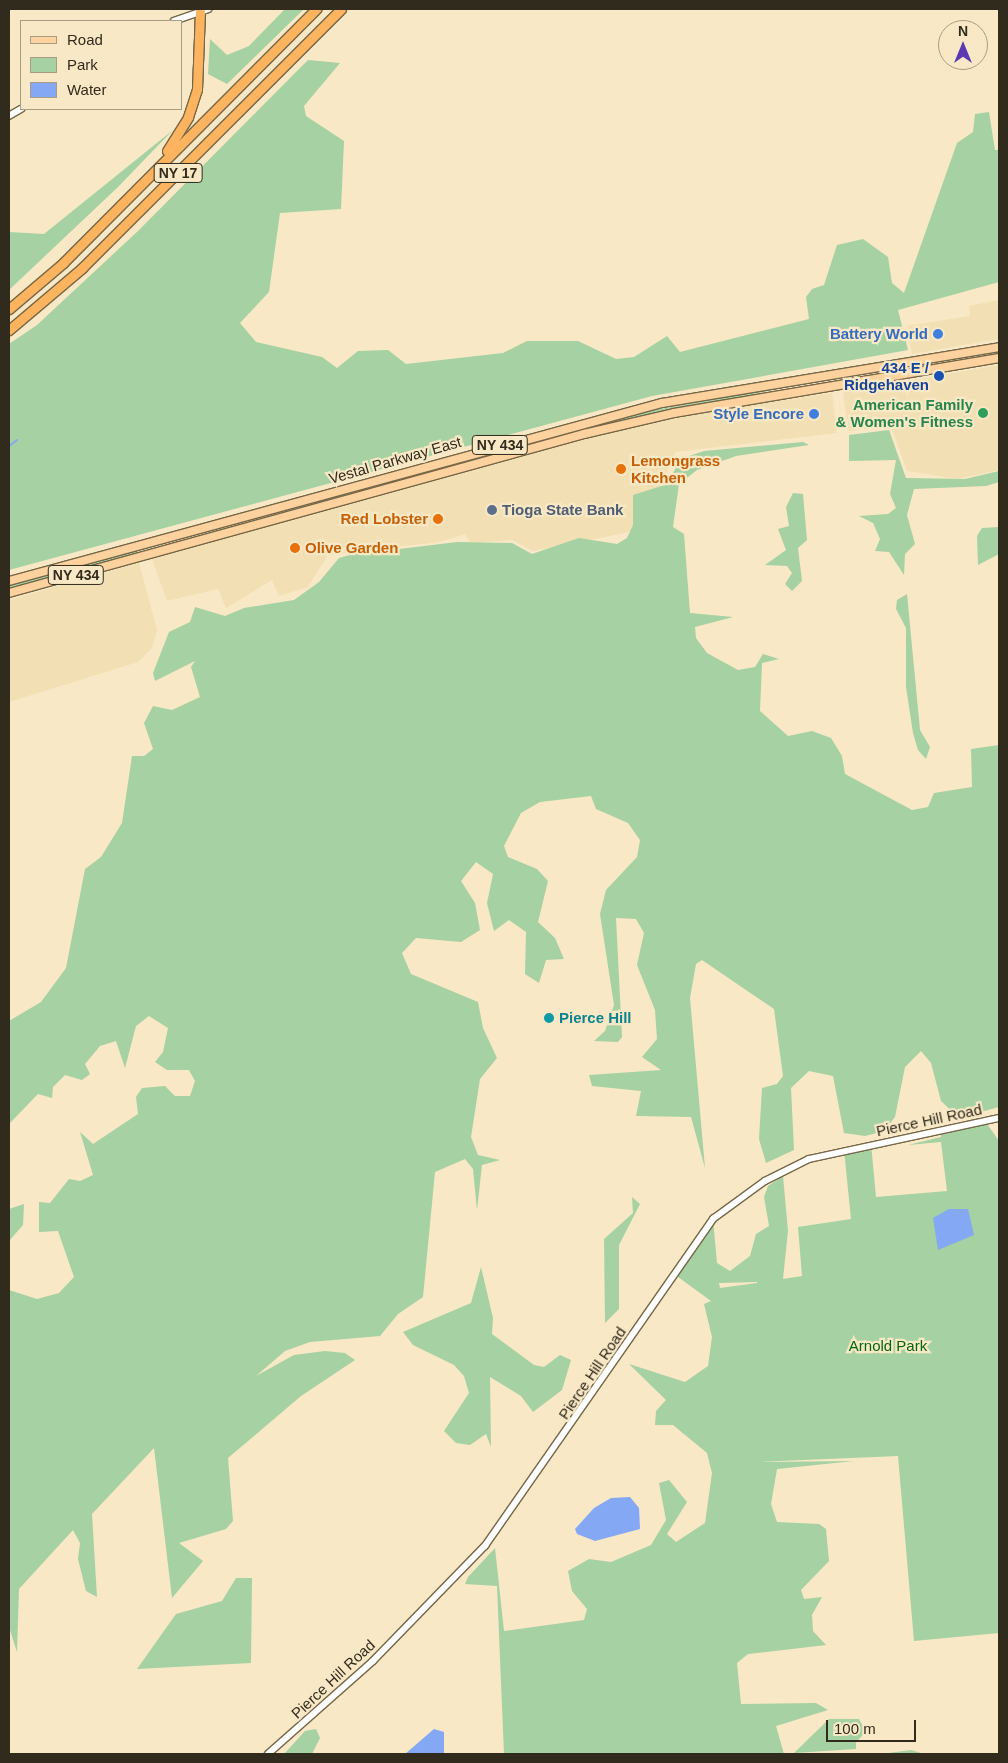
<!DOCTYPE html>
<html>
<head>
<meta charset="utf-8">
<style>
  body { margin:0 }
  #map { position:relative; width:1008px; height:1763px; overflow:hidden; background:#f8e8c5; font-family:Arial,sans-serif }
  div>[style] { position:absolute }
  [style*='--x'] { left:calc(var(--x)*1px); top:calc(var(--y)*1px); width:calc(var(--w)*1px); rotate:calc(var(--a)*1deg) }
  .built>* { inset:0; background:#f2dfb4 }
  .green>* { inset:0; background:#a5d1a3 }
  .water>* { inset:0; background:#84a8f4 }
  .stream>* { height:2px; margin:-1px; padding:0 1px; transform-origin:1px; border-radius:1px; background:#84a8f4 }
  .roads { filter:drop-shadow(1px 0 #756747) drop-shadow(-1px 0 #756747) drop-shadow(0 1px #756747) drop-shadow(0 -1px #756747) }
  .tertiary>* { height:5.5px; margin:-2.75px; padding:0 2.75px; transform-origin:2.75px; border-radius:2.75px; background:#fff }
  .primary>* { height:8px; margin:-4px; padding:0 4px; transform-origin:4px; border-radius:4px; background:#fed29f }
  .motorway>* { height:9px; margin:-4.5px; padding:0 4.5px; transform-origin:4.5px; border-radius:4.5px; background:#feb45f }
  .dots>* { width:14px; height:14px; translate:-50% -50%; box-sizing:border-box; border:2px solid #f8e8c5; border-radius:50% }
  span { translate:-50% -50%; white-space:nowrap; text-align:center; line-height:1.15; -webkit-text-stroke:4.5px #f8e8c5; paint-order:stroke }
  .shield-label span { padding:1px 4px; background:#f8e8c5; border:1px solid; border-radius:4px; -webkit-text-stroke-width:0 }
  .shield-label { font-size:14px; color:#312b1e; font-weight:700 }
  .shop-label { font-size:15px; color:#366cbe; font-weight:700 }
  .right { translate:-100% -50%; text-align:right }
  .transit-label { font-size:15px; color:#164399; font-weight:700 }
  .leisure-label { font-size:15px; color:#27864d; font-weight:700 }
  .street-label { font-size:15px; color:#312b1e }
  .food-label { font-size:15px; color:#c56008; font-weight:700 }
  .left { translate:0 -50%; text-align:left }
  .service-label { font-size:15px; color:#4e5e75; font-weight:700 }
  .culture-label { font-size:15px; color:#0d838f; font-weight:700 }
  .park-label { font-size:15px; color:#00690f }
  .frame { position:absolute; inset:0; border:10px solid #312b1e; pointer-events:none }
  .legend { position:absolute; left:20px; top:20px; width:162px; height:90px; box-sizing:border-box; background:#f8e8c5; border:1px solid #a89c82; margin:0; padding:6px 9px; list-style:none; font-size:15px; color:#312b1e }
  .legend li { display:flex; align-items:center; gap:10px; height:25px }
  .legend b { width:25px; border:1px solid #a89c82 }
  .north { position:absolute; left:938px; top:20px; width:50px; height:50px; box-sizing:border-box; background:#f8e8c5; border:1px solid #a89c82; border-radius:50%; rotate:0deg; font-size:14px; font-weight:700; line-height:20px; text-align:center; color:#312b1e }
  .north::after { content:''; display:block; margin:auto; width:18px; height:22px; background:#5a3ab2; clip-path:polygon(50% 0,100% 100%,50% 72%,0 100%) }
  .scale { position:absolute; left:826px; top:1720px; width:90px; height:22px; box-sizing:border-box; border:2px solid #312b1e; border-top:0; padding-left:6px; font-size:15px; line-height:18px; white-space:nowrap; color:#312b1e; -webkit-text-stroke:4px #f8e8c5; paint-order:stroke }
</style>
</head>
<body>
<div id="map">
  <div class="built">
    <div style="clip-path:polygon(999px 300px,999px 339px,912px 354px,907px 326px,970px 316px,969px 306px)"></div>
    <div style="clip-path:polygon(999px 365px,999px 470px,957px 479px,907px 471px,891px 426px,848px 431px,843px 392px)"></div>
    <div style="clip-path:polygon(832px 393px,837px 433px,676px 452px,640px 530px,533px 551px,512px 540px,470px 543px,465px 534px,439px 542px,328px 555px,308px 587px,279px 596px,272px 580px,226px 608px,218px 589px,167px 601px,152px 559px,582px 438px,699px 413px)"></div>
    <div style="clip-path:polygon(139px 563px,157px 630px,152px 648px,138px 662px,9px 702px,9px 600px)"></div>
  </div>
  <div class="green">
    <div style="clip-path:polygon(285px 9px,304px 9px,227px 84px,208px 74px,210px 39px,227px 55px,249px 46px)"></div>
    <div style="clip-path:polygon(308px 60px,340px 63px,304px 106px,306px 116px,344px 141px,341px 209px,280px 213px,269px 292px,240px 323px,256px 342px,322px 357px,337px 368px,358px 351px,388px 350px,406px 364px,503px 353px,527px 341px,578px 341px,616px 359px,634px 357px,667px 336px,680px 352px,809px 319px,806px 297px,812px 289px,824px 285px,837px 245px,863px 239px,888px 257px,892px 283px,904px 293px,957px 143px,973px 132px,975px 114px,989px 112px,995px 150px,999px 150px,999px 282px,898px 310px,908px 350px,652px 396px,9px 570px,9px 344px,37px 325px,138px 231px)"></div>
    <div style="clip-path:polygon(173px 130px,118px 187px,9px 290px,9px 232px,44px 234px)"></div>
    <div style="clip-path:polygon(823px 380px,620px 421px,153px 549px,632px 414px)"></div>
    <div style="clip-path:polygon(889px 430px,906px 478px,965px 479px,999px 471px,999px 482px,986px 486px,914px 489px,907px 515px,915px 544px,905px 554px,904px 575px,889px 552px,875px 551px,880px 539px,873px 523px,859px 516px,888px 514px,896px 508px,890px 494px,896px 460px,849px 461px,849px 435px)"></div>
    <div style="clip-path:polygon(803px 442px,809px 445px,736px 456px,697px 470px,679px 484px,673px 527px,684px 534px,690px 613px,733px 617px,695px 627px,696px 638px,707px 653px,738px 670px,755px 667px,763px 654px,779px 659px,762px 663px,760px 711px,788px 736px,812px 731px,831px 738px,842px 756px,845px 774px,912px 810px,928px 807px,934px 793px,972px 787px,971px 749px,999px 745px,999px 1107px,959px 1118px,941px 1101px,931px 1063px,921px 1051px,905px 1067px,895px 1117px,884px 1131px,865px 1136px,844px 1133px,833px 1076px,809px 1071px,791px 1088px,794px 1150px,766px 1163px,759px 1139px,762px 1088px,777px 1084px,783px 1076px,774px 1009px,702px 960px,696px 964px,690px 998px,705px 1168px,691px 1117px,636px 1116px,641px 1091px,592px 1086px,589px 1075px,661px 1070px,642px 1057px,657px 1039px,655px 1010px,637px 965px,644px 933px,636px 919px,616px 918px,622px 1037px,618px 1042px,594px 1041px,605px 1031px,614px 1005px,600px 914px,606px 890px,637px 857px,640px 840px,628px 823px,596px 809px,591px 796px,540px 802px,521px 813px,504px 846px,508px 857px,537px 869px,548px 881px,538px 922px,555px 938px,564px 959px,546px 960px,539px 983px,525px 974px,526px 932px,509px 920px,494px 931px,487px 903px,493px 874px,476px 862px,461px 881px,475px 903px,480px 930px,461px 942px,416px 938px,402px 953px,411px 974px,478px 1002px,483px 1028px,497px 1058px,480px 1079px,471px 1137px,478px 1155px,500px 1160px,482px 1165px,477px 1210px,473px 1169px,465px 1159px,435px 1172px,423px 1297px,398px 1314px,380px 1336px,310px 1342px,285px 1351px,256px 1376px,294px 1355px,325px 1351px,345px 1353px,355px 1360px,301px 1396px,228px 1458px,233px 1521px,226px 1529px,179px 1543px,203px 1561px,172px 1598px,154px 1448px,92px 1514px,97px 1597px,86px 1591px,78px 1559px,80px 1543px,73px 1530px,19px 1589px,17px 1652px,9px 1627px,9px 1290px,37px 1299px,59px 1293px,74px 1277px,58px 1231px,39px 1232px,39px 1202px,50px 1203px,69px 1179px,80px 1181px,93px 1175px,80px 1132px,93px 1144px,138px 1114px,136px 1097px,142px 1088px,165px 1086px,175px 1096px,190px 1096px,195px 1081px,189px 1070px,167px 1070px,155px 1062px,163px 1052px,168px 1028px,149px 1016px,136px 1026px,125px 1068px,116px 1041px,100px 1046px,85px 1064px,90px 1074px,82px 1080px,65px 1075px,53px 1087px,52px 1098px,38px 1094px,9px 1124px,9px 1021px,41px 1002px,66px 968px,85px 869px,101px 857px,122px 823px,132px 756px,144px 756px,153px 749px,144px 723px,153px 706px,172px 710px,200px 697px,191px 667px,195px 661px,155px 681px,153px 673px,169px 632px,190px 622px,195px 607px,225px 616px,244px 608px,294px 600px,319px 582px,339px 558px,350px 555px,457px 542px,512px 543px,532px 554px,579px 538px,617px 544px,627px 538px,633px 525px,633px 495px,668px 484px,680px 459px,704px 451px)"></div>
    <div style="clip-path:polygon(793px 493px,803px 494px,807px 540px,798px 548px,802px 581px,792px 591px,785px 584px,792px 573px,787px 566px,765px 565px,786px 550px,778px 529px,789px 526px,786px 507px)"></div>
    <div style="clip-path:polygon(999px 527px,999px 554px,978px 565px,977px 536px,982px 528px)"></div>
    <div style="clip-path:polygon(137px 549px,138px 553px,9px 589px,9px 584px)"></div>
    <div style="clip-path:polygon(907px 594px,920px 730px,930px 747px,926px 759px,918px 750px,913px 733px,906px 687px,906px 628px,896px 609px,897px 600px)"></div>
    <div style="clip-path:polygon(evenodd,985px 1121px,999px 1141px,999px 1633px,914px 1641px,898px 1456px,759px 1462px,854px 1461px,777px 1469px,771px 1504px,777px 1522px,819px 1524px,826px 1529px,829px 1561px,801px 1590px,804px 1599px,822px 1597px,812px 1615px,813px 1631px,826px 1645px,748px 1654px,737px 1663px,741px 1704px,816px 1703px,828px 1710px,776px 1726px,784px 1754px,504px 1754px,497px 1586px,465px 1584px,468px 1577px,495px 1548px,504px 1631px,584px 1620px,587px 1609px,572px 1591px,568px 1571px,589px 1559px,611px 1562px,651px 1545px,666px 1520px,659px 1483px,669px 1480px,687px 1502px,667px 1534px,676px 1542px,705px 1523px,712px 1473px,707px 1453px,673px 1425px,655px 1425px,656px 1411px,666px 1400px,629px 1364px,685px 1382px,708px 1366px,712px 1337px,704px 1304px,711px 1301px,674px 1274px,713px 1219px,717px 1263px,730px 1271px,750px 1256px,756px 1234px,769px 1226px,764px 1197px,768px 1186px,783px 1176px,788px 1231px,783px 1279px,802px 1276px,798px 1227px,851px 1219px,844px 1150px,871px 1144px,876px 1197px,947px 1191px,941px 1142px,908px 1145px,941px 1137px,940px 1130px,985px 1121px,719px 1283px,757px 1282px,757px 1283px,720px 1288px,719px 1283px)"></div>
    <div style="clip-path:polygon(632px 1197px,640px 1204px,619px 1245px,619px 1309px,605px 1323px,604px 1239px,633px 1213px)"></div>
    <div style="clip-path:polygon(24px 1204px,23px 1225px,9px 1241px,9px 1209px)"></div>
    <div style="clip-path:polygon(481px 1267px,493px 1318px,492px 1334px,534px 1365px,544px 1367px,560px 1355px,571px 1360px,562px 1390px,533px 1412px,521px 1396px,490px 1377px,491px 1447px,486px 1434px,470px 1445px,456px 1443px,444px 1431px,469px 1393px,464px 1376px,454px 1365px,413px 1345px,403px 1332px,471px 1303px)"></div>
    <div style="clip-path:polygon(236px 1578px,252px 1578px,251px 1663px,137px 1669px,176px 1614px,222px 1601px)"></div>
    <div style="clip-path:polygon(829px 1719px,859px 1719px,866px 1732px,856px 1742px,856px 1749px,794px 1753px)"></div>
    <div style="clip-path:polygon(316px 1729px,320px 1738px,312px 1754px,284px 1754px,305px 1731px)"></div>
    <div style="clip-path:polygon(911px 1750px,924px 1754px,881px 1754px)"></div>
  </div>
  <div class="water">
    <div style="clip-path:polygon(949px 1209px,968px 1209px,974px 1235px,938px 1250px,933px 1218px)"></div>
    <div style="clip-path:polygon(630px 1497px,639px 1508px,640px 1529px,595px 1541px,577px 1534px,575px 1529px,594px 1508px,611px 1498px)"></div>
    <div style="clip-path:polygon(434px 1729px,444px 1732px,444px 1754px,405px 1754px)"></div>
  </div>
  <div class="stream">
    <div style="--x:9;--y:446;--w:10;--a:-37"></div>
  </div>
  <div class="roads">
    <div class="tertiary">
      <div style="--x:174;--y:21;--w:36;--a:-19"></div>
      <div style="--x:9;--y:116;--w:14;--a:-30"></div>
      <div style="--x:268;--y:1754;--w:140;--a:-41.5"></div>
      <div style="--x:373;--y:1661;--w:161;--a:-45.8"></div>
      <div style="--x:485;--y:1546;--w:399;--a:-55.1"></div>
      <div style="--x:713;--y:1219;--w:64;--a:-36.2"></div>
      <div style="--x:765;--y:1181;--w:49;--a:-26.6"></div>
      <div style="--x:809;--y:1159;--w:194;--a:-12.2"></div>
    </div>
    <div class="primary">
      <div style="--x:9;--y:581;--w:677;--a:-15.25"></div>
      <div style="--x:662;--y:403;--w:342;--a:-9.4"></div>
      <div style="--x:9;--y:593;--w:597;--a:-15.46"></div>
      <div style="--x:584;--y:434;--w:92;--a:-13.1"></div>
      <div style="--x:674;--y:413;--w:330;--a:-9.6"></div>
    </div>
    <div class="motorway">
      <div style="--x:167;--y:151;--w:40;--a:-58"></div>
      <div style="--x:188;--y:117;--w:29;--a:-72"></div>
      <div style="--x:197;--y:89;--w:78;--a:-87.8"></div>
      <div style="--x:9;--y:309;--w:71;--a:-40.4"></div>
      <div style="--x:63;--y:263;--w:359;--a:-45.1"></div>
      <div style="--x:9;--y:330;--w:96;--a:-40.3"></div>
      <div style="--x:82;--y:268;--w:366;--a:-45"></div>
    </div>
  </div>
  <div class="dots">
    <div style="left:938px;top:334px;background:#3f7fe0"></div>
    <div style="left:939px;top:376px;background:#1a4fb4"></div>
    <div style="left:983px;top:413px;background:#2e9e5b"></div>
    <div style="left:814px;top:414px;background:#3f7fe0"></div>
    <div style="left:621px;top:469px;background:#e8710a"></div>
    <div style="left:492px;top:510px;background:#5c6f8a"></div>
    <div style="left:438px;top:519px;background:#e8710a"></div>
    <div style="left:295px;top:548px;background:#e8710a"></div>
    <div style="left:549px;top:1018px;background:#0f9aa8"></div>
  </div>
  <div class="shield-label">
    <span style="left:178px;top:173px">NY 17</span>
    <span style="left:500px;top:445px">NY 434</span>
    <span style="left:76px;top:575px">NY 434</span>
  </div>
  <div class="shop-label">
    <span class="right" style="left:928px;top:334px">Battery World</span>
    <span class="right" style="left:804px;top:414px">Style Encore</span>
  </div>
  <div class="transit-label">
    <span class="right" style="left:929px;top:376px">434 E /<br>Ridgehaven</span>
  </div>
  <div class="leisure-label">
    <span class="right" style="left:973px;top:413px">American Family<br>&amp; Women's Fitness</span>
  </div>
  <div class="street-label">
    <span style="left:395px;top:460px;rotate:-16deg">Vestal Parkway East</span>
    <span style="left:929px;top:1120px;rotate:-12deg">Pierce Hill Road</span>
    <span style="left:592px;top:1373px;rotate:-56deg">Pierce Hill Road</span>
    <span style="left:333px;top:1679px;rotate:-43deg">Pierce Hill Road</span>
  </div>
  <div class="food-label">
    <span class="left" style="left:631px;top:469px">Lemongrass<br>Kitchen</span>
    <span class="right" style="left:428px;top:519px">Red Lobster</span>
    <span class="left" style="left:305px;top:548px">Olive Garden</span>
  </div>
  <div class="service-label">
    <span class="left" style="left:502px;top:510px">Tioga State Bank</span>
  </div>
  <div class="culture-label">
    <span class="left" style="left:559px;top:1018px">Pierce Hill</span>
  </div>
  <div class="park-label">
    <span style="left:888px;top:1346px">Arnold Park</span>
  </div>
  <div class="frame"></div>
  <ul class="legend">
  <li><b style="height:6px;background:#fed29f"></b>Road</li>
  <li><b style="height:14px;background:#a5d1a3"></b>Park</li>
  <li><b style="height:14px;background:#84a8f4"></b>Water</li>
  </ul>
  <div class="north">N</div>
  <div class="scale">100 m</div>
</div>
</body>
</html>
